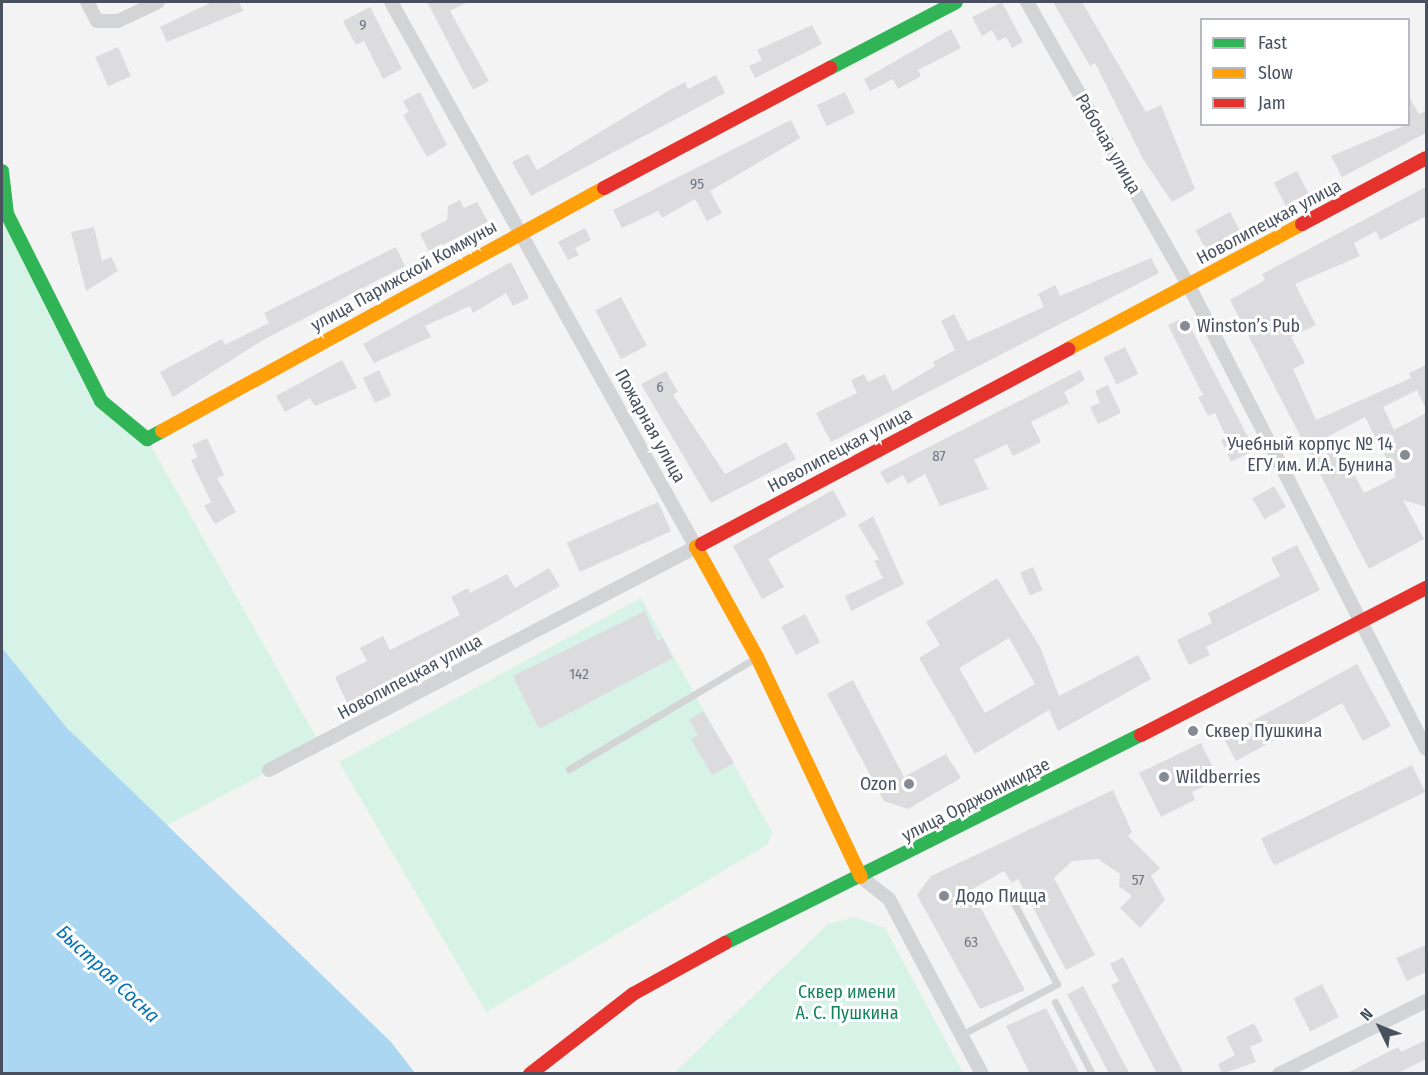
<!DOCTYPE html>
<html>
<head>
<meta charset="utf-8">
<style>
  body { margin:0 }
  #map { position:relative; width:1428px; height:1075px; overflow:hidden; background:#f4f3f3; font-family:"Fira Sans Condensed",sans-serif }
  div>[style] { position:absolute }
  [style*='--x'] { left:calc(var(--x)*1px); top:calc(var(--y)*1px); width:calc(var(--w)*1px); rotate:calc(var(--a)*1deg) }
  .green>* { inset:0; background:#d7f2e6 }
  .water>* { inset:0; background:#abd7f2 }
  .building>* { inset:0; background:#dcdcdf; transform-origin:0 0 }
  .lane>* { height:7px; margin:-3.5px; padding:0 3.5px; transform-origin:3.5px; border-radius:3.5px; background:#d2d4d6 }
  .street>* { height:14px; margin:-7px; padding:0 7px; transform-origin:7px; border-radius:7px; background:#d2d4d6 }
  .fast>* { height:14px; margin:-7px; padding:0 7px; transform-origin:7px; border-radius:7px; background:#30b455 }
  .slow>* { height:14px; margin:-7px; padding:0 7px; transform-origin:7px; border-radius:7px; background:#ff9f0a }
  .jam>* { height:14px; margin:-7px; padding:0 7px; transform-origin:7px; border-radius:7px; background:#e5322d }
  .dots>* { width:16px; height:16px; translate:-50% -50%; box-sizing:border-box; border:3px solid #fff; border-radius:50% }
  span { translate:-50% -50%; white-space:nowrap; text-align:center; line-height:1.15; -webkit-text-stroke:6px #fff; paint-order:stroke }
  .number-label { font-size:15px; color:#6f7582 }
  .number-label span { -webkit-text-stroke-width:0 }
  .street-label { font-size:18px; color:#495161 }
  .poi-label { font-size:18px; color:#495161 }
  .left { translate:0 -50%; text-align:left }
  .right { translate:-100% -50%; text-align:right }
  .park-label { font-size:18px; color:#13835e }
  .water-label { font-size:20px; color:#0674b7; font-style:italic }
  .frame { position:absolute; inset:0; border:3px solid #495161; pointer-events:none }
  .legend { position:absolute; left:1200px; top:18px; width:210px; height:108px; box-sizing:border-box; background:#fff; border:2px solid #b6b9c0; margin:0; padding:8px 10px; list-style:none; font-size:18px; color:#495161 }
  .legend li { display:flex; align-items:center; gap:12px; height:30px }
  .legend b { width:30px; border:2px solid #b6b9c0 }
  .north { position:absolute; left:1350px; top:997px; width:60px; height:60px; -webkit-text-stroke:4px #fff; paint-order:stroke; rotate:313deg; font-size:16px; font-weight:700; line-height:24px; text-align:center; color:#495161 }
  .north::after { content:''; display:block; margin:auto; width:21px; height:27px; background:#495161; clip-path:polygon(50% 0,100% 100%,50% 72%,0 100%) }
</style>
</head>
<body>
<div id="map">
  <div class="green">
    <div style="clip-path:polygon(2px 171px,7px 214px,101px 401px,147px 439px,320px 744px,166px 826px,67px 728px,2px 648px)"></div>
    <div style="clip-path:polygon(641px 598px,772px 832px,768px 844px,486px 1012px,339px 762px)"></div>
    <div style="clip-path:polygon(854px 917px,885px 928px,963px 1073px,674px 1073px,827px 925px)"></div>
  </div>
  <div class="water">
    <div style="clip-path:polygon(2px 648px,67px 728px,391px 1042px,415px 1073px,2px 1073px)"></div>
  </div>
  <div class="building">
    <div style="clip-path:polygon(212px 2px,239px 2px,243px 11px,167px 42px,160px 27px)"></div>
    <div style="clip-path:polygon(427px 2px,468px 2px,450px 11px,489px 81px,473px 90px)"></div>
    <div style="clip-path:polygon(1002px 2px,1023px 42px,1012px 48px,1006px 37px,998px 41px,992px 30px,982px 36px,972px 17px)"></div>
    <div style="clip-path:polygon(1053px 2px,1082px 2px,1146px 112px,1161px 105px,1195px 189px,1172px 202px,1143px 159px,1095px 63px,1090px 66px)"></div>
    <div style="clip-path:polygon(370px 7px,402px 69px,383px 79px,364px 41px,356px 45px,343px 21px)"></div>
    <div style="clip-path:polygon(812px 25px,822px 44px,755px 78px,749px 66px,762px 60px,757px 50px)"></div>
    <div style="clip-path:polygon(951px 29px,961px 48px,918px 70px,921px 76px,898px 89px,893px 79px,870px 91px,864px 79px)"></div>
    <div style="left:118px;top:47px;width:32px;height:25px;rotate:66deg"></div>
    <div style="clip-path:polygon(716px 75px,725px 93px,531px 196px,512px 162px,528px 154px,537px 170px,668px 91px,685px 82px,688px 89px)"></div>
    <div style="clip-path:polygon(420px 92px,447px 145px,427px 157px,403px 115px,409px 112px,403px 101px)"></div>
    <div style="left:845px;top:92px;width:23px;height:31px;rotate:65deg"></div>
    <div style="clip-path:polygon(1408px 94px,1419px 114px,1426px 111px,1426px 133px,1342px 177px,1331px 156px,1408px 124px)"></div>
    <div style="clip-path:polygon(791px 120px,800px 138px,710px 191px,722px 213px,707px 221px,695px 199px,662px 218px,658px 211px,622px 228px,613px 210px)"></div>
    <div style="left:1297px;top:171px;width:28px;height:26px;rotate:63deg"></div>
    <div style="clip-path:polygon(evenodd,1426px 187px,1426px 216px,1380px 240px,1376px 231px,1354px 243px,1360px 256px,1295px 284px,1316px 325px,1291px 337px,1305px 363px,1293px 369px,1316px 420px,1411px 378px,1409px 373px,1426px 365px,1426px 409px,1417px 390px,1383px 407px,1394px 430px,1426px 413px,1426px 507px,1403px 500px,1424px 539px,1369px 569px,1230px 300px,1265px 280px,1262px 274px,1426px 187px,1365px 417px,1396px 477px,1364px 493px,1352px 470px,1345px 474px,1327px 437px,1365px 417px)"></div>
    <div style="clip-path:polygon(460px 200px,464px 208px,477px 202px,488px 222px,429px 252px,420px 234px,447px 220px,448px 206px)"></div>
    <div style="left:1230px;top:212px;width:24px;height:39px;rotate:62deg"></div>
    <div style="clip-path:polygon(94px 227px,102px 261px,111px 257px,118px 271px,86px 291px,71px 232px)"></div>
    <div style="clip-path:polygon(585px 228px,591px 240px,575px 248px,579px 255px,568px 260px,558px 242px)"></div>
    <div style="clip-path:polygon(396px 247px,405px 266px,263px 340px,173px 397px,160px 372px,222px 339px,225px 345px,269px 323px,264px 313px)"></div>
    <div style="clip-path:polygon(1151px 258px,1159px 273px,831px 442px,816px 413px,857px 393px,851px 380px,864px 374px,868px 382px,885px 374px,893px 391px,935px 366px,933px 362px,955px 350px,941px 321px,954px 314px,968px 341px,1044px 307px,1038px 294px,1055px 285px,1060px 296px)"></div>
    <div style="clip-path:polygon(511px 262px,529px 298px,513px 306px,506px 293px,473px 313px,470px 306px,425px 326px,431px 337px,374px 363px,363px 344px)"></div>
    <div style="left:621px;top:297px;width:55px;height:29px;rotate:62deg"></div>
    <div style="clip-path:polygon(1185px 317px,1255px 450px,1231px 462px,1221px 440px,1226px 437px,1215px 413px,1208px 416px,1198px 397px,1203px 395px,1168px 325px)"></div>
    <div style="left:1125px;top:347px;width:30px;height:24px;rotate:64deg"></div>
    <div style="clip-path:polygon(342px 360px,357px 388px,315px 406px,310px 398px,285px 412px,276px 396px)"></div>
    <div style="left:379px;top:370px;width:28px;height:18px;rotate:64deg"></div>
    <div style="clip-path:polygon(1080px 370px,1085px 380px,1064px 392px,1069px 403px,1031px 422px,1041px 442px,1013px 456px,1007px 444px,974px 460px,988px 489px,940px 506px,925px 474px,908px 484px,903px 475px,887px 484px,880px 472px)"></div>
    <div style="clip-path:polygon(666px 371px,678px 392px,673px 395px,725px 474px,786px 442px,796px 459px,711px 503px,641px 384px)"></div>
    <div style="clip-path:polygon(1108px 385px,1121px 413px,1098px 424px,1090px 407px,1100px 403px,1095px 391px)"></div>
    <div style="clip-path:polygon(207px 438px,224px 475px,217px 478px,236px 512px,215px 524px,204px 506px,211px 502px,191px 460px,198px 457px,192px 445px)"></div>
    <div style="left:1274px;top:486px;width:24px;height:25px;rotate:60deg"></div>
    <div style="clip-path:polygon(833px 490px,847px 515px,768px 559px,784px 587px,762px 599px,733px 546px)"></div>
    <div style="left:658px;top:502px;width:32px;height:100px;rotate:66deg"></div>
    <div style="clip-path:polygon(873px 516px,904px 584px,851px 611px,845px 596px,883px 578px,874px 561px,879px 559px,858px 525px)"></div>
    <div style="clip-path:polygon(1297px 545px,1320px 590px,1206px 647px,1210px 655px,1189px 665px,1177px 640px,1212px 623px,1208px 613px,1280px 576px,1271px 558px)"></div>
    <div style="left:1033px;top:567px;width:25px;height:14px;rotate:67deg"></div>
    <div style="clip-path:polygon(549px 568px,560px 586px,348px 705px,335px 677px,367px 661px,360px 648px,383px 636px,390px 650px,460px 615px,451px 597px,468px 588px,470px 593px,507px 574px,515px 588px)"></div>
    <div style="clip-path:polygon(evenodd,997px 578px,1040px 647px,1059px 696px,1138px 655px,1151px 679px,1058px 731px,1049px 710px,975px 754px,919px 658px,940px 645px,926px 622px,997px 578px,1009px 638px,1035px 684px,985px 713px,959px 668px,1009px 638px)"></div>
    <div style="clip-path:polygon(645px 611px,658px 641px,663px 638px,673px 658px,539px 729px,513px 676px)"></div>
    <div style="left:805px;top:614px;width:32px;height:27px;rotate:62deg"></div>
    <div style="clip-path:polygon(1357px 664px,1391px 726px,1363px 741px,1342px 703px,1236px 761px,1223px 737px)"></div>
    <div style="clip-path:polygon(853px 680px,904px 777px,946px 754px,961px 778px,908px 809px,884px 801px,827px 694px)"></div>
    <div style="clip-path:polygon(703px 711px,734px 763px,712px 775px,691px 739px,698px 735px,689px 720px)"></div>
    <div style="clip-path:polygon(1201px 743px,1219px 779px,1192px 792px,1195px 800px,1161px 817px,1139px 773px)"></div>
    <div style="left:1412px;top:765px;width:30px;height:168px;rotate:64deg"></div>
    <div style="clip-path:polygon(1113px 790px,1132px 832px,1128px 836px,1160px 868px,1151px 876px,1165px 900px,1140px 928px,1120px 908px,1132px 896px,1119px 886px,1120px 874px,1098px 859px,1072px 861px,1054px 878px,1095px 955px,1066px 970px,1018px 879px,1012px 883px,1004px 871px,971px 890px,1025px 990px,980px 1009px,917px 895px,931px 876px)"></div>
    <div style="clip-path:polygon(1426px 945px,1426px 972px,1407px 981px,1396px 958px)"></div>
    <div style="clip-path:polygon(1123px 957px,1184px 1074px,1157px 1074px,1111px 985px,1119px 981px,1110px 964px)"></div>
    <div style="left:1322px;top:984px;width:37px;height:32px;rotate:63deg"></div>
    <div style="left:1083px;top:986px;width:99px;height:18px;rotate:62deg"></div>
    <div style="clip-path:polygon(1046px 1008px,1080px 1074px,1030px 1074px,1006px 1026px)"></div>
    <div style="clip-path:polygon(1254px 1023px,1263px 1041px,1250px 1047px,1256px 1062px,1222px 1074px,1218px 1064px,1235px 1055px,1226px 1037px)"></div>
    <div style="clip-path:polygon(1426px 1040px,1426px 1059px,1396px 1074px,1345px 1074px,1398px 1047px,1401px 1052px)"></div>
  </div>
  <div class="lane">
    <div style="--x:569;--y:769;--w:217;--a:-30.8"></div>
    <div style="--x:1055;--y:1002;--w:81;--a:62.8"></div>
    <div style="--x:961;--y:1035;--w:109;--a:-28"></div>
    <div style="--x:1057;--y:984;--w:100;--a:-118.1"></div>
  </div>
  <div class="street">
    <div style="--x:87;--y:2;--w:21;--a:62"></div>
    <div style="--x:97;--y:21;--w:21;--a:0"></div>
    <div style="--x:118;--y:21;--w:44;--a:-25.4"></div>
    <div style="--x:1027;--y:2;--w:327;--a:60.3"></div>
    <div style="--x:1189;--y:286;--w:520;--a:62.89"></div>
    <div style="--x:269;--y:770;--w:482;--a:-27.6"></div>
    <div style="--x:696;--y:547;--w:625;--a:-119.23"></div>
    <div style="--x:861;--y:877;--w:36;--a:38"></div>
    <div style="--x:889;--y:899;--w:198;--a:62"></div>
    <div style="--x:1279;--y:1074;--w:164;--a:-26.4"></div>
  </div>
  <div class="fast">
    <div style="--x:830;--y:68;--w:142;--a:-27.6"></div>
    <div style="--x:2;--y:171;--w:43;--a:83.4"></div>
    <div style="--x:7;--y:214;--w:209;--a:63.3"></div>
    <div style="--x:101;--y:401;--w:60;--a:39.6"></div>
    <div style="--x:147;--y:439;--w:17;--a:-28"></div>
    <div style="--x:725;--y:943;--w:465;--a:-26.6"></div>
  </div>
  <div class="slow">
    <div style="--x:1068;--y:349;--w:265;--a:-28.1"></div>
    <div style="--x:162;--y:431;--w:504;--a:-28.8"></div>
    <div style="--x:702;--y:544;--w:7;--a:153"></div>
    <div style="--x:696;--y:547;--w:126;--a:61"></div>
    <div style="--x:757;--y:657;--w:243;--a:64.7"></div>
  </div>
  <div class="jam">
    <div style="--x:604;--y:188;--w:256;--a:-28"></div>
    <div style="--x:1302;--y:224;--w:140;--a:-28"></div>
    <div style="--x:702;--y:544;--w:415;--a:-28"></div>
    <div style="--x:1141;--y:735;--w:321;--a:-27.3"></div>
    <div style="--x:530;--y:1074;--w:130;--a:-37.8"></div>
    <div style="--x:633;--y:994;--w:105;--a:-29"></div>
  </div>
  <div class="dots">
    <div style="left:1185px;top:326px;background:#858a94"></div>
    <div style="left:1405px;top:455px;background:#858a94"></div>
    <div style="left:1193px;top:731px;background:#858a94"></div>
    <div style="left:1164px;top:777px;background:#858a94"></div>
    <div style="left:909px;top:784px;background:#858a94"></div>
    <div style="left:944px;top:896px;background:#858a94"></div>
  </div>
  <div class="number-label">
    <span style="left:363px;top:26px">9</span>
    <span style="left:697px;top:185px">95</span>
    <span style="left:660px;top:388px">6</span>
    <span style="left:939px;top:457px">87</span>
    <span style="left:579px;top:675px">142</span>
    <span style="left:1138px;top:881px">57</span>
    <span style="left:971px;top:943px">63</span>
  </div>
  <div class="street-label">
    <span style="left:1108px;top:144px;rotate:60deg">Рабочая улица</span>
    <span style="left:1269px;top:222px;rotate:-28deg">Новолипецкая улица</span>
    <span style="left:404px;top:276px;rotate:-29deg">улица Парижской Коммуны</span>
    <span style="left:650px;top:426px;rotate:61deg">Пожарная улица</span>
    <span style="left:840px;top:450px;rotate:-28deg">Новолипецкая улица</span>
    <span style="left:410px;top:677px;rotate:-28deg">Новолипецкая улица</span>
    <span style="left:976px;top:800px;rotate:-27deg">улица Орджоникидзе</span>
  </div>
  <div class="poi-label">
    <span class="left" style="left:1197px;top:326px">Winston’s Pub</span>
    <span class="right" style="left:1393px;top:455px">Учебный корпус № 14<br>ЕГУ им. И.А. Бунина</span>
    <span class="left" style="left:1205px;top:731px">Сквер Пушкина</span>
    <span class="left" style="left:1176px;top:777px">Wildberries</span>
    <span class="right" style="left:897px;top:784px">Ozon</span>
    <span class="left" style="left:956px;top:896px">Додо Пицца</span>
  </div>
  <div class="park-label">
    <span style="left:847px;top:1003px">Сквер имени<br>А. С. Пушкина</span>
  </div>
  <div class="water-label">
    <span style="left:108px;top:974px;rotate:43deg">Быстрая Сосна</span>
  </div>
  <div class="frame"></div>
  <ul class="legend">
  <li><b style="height:8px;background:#30b455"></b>Fast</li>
  <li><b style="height:8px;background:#ff9f0a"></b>Slow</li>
  <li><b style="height:8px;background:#e5322d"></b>Jam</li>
  </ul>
  <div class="north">N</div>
</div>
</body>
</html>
